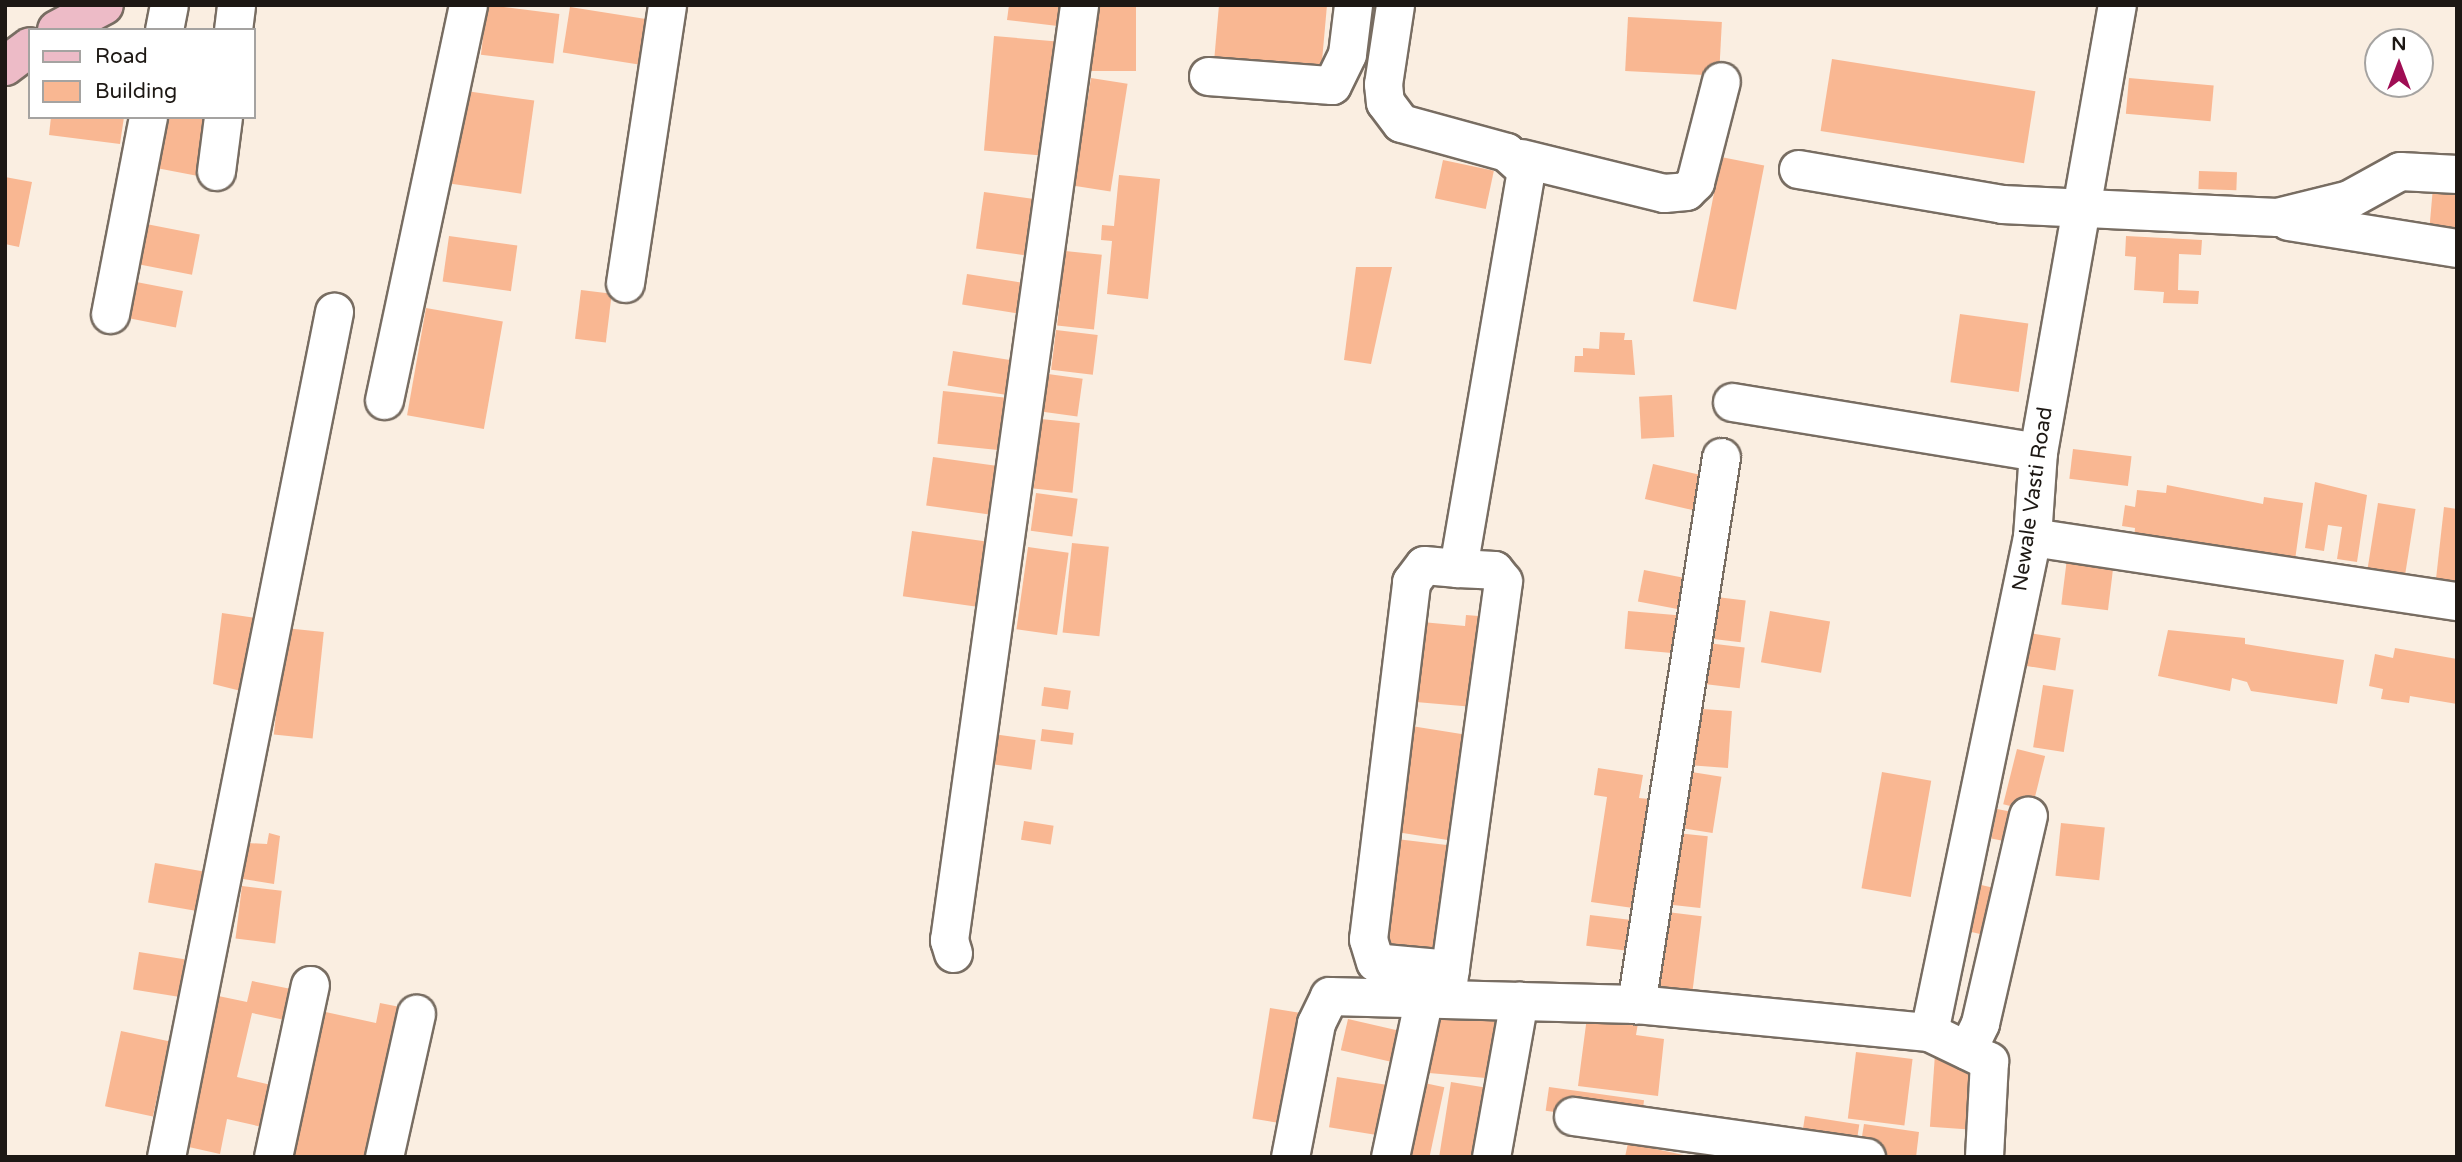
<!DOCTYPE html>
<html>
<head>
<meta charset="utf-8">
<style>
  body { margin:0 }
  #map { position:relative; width:2462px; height:1162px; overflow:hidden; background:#faeee1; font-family:"Varela Round",sans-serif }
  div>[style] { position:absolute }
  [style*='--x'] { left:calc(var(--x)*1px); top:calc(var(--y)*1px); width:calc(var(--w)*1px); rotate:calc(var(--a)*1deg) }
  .building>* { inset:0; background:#f9b792; transform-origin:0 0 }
  .roads { filter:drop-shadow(2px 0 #786d62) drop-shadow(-2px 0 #786d62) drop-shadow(0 2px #786d62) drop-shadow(0 -2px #786d62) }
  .minor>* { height:37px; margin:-18.5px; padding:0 18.5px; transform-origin:18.5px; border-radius:18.5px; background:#fff }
  .major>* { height:38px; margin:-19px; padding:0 19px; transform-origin:19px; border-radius:19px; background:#edbbc7 }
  span { translate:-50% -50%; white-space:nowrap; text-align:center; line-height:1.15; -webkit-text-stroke:5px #fff; paint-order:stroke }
  .street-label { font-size:21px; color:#1d1814 }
  .frame { position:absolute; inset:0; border:7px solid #1d1814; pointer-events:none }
  .legend { position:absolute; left:28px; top:28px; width:228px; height:91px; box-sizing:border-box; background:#fff; border:2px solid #a5a3a1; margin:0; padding:9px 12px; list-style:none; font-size:21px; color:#1d1814 }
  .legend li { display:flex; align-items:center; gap:14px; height:35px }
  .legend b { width:35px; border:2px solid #a5a3a1 }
  .north { position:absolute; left:2364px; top:28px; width:70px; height:70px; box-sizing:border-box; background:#fff; border:2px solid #a5a3a1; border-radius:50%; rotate:0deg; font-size:19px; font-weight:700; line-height:28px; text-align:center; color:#1d1814 }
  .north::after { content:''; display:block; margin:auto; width:24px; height:32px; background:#9f0d54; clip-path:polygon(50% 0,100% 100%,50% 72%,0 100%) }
</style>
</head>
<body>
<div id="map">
  <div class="building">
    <div style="left:487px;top:5px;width:73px;height:50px;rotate:7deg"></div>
    <div style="clip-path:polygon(1009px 5px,1069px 5px,1066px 27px,1007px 20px)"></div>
    <div style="left:1091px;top:5px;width:45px;height:66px"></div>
    <div style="clip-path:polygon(1219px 5px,1327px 5px,1321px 72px,1214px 62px)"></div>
    <div style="left:570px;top:7px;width:80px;height:46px;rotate:9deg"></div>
    <div style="left:1628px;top:17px;width:94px;height:54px;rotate:3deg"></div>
    <div style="left:994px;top:36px;width:63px;height:115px;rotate:5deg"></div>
    <div style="left:1832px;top:59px;width:206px;height:73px;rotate:9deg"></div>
    <div style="left:1091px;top:78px;width:37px;height:109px;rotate:9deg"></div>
    <div style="left:2129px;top:78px;width:85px;height:36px;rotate:5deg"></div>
    <div style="left:459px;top:90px;width:76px;height:94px;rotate:8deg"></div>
    <div style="clip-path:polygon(51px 117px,124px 117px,120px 144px,49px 135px)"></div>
    <div style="clip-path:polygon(156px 117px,211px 117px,198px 176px,146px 166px)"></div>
    <div style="left:1721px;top:157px;width:44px;height:147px;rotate:11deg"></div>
    <div style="left:1443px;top:160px;width:52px;height:39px;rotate:12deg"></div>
    <div style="left:2199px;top:171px;width:38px;height:18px;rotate:2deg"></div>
    <div style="clip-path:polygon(1119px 175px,1160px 179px,1148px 299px,1107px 294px,1112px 241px,1101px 240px,1102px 225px,1114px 226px)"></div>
    <div style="clip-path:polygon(5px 177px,32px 182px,19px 247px,5px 244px)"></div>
    <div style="clip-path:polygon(2433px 187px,2457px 189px,2457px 236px,2429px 233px)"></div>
    <div style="left:984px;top:192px;width:69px;height:57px;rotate:8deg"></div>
    <div style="left:136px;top:222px;width:65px;height:41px;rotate:11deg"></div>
    <div style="left:449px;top:236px;width:69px;height:46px;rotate:8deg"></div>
    <div style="clip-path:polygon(2126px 236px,2202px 240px,2201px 255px,2179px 254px,2178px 290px,2199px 291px,2198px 304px,2163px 303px,2164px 292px,2134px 290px,2136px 257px,2125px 256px)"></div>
    <div style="left:1065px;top:251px;width:37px;height:75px;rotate:6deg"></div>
    <div style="clip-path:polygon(1356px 267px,1392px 267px,1371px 364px,1344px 360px)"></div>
    <div style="left:967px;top:274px;width:66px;height:31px;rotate:9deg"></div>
    <div style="left:126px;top:280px;width:58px;height:37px;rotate:11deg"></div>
    <div style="left:581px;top:290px;width:31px;height:49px;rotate:7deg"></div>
    <div style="left:426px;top:308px;width:78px;height:109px;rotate:10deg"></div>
    <div style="left:1960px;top:314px;width:69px;height:69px;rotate:8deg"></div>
    <div style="left:1056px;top:330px;width:42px;height:40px;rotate:7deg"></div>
    <div style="clip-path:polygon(1600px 332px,1625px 333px,1624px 340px,1632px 340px,1635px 375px,1574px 372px,1575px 356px,1583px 356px,1583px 348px,1599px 349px)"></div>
    <div style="left:953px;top:351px;width:73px;height:35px;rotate:9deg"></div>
    <div style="left:1048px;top:374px;width:35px;height:38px;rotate:8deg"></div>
    <div style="left:943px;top:391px;width:73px;height:53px;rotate:6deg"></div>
    <div style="left:1672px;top:395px;width:42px;height:33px;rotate:87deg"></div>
    <div style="left:1041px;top:419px;width:39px;height:70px;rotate:6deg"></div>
    <div style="left:2073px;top:449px;width:59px;height:30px;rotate:7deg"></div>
    <div style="left:933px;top:457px;width:69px;height:49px;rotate:8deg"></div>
    <div style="left:1653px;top:464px;width:49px;height:36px;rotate:13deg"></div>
    <div style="clip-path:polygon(2315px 482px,2367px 495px,2357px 562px,2337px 559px,2342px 527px,2328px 525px,2324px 551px,2305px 548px)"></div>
    <div style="clip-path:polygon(2167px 485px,2263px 504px,2264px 497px,2303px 503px,2295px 560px,2134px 539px,2135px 528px,2122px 526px,2125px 505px,2135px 507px,2137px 490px,2166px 493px)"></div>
    <div style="left:1036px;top:493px;width:42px;height:38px;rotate:8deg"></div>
    <div style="left:2378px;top:503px;width:38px;height:68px;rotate:9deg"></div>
    <div style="clip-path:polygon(2444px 507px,2457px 509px,2457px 582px,2436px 579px)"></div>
    <div style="left:912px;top:531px;width:75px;height:66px;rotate:8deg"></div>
    <div style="left:1072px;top:543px;width:37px;height:90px;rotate:6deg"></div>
    <div style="left:1028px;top:547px;width:41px;height:83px;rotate:8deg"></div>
    <div style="left:2068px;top:550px;width:47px;height:55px;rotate:7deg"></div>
    <div style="left:1644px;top:570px;width:43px;height:32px;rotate:11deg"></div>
    <div style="left:1700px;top:595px;width:46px;height:42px;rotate:7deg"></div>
    <div style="left:1628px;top:611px;width:50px;height:38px;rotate:5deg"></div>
    <div style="left:1770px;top:611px;width:61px;height:52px;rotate:10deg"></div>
    <div style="clip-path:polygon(222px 613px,263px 619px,249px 693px,213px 684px)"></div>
    <div style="clip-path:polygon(1466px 615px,1491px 617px,1474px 707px,1404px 701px,1411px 621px,1465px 626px)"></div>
    <div style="left:285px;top:628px;width:39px;height:107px;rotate:6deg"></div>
    <div style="clip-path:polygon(2168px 630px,2245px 638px,2245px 644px,2344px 660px,2337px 704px,2251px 691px,2247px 682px,2232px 678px,2230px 691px,2158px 676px)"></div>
    <div style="left:2023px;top:632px;width:38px;height:33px;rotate:9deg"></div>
    <div style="left:1699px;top:642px;width:46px;height:41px;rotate:7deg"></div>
    <div style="clip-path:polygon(2395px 648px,2457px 659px,2457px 704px,2410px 696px,2409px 703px,2381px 699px,2383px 689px,2369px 686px,2375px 654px,2393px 658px)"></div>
    <div style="left:2043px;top:685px;width:31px;height:63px;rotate:9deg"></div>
    <div style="left:1044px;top:687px;width:27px;height:19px;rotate:8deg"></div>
    <div style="left:1688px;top:708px;width:44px;height:57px;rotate:4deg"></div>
    <div style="left:1405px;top:725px;width:65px;height:107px;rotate:9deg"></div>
    <div style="left:1042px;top:729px;width:32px;height:12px;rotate:7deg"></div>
    <div style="left:993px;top:734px;width:43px;height:30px;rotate:8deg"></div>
    <div style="left:2017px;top:749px;width:29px;height:57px;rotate:14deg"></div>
    <div style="clip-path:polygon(1598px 768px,1643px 775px,1639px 798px,1649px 799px,1633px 908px,1591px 902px,1607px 797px,1594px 795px)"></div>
    <div style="left:1679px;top:770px;width:43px;height:57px;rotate:9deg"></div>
    <div style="left:1882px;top:772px;width:50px;height:118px;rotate:10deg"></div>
    <div style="left:1997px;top:809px;width:25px;height:30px;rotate:11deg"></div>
    <div style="left:1024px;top:821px;width:30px;height:19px;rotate:9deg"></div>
    <div style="left:2061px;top:823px;width:44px;height:53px;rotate:6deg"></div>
    <div style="left:1667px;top:832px;width:41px;height:72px;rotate:6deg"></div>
    <div style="clip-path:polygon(269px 833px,280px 836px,274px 884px,243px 879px,247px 843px,267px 844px)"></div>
    <div style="clip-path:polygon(1388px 838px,1455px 846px,1436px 959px,1381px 952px)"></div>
    <div style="left:155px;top:863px;width:51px;height:40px;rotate:10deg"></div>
    <div style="left:1977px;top:884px;width:23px;height:48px;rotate:13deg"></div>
    <div style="left:242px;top:886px;width:40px;height:53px;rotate:7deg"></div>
    <div style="left:1659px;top:911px;width:43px;height:77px;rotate:7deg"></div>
    <div style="left:1590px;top:915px;width:46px;height:31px;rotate:7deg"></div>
    <div style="left:139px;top:952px;width:46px;height:38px;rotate:9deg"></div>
    <div style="clip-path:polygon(252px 981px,301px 991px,294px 1022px,252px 1013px,237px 1077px,280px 1087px,271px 1129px,227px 1119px,220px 1154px,171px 1143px,204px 993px,247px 1002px)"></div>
    <div style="clip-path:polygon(380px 1003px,405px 1008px,374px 1157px,289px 1157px,321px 1011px,376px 1023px)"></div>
    <div style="left:1270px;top:1008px;width:36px;height:112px;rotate:9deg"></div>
    <div style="left:1432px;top:1008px;width:68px;height:65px;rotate:5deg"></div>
    <div style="clip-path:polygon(1587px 1017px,1638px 1023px,1636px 1035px,1664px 1039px,1658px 1096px,1578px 1086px)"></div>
    <div style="left:1348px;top:1019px;width:57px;height:32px;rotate:13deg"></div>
    <div style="left:121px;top:1031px;width:49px;height:77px;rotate:12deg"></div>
    <div style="left:1856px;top:1052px;width:57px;height:67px;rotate:7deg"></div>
    <div style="left:1935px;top:1054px;width:43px;height:73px;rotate:4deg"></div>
    <div style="left:1337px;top:1077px;width:56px;height:51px;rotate:9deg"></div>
    <div style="left:1415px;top:1081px;width:30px;height:78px;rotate:12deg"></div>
    <div style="left:1451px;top:1082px;width:33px;height:76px;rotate:9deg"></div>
    <div style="left:1549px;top:1087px;width:96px;height:24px;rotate:8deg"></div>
    <div style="left:1805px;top:1116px;width:55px;height:28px;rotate:9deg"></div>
    <div style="clip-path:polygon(1864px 1124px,1919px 1132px,1916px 1157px,1859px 1155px)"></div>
    <div style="clip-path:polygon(1628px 1143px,1688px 1156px,1687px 1157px,1625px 1157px)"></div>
  </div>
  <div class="roads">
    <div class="minor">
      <div style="--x:1395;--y:5;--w:80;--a:98.6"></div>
      <div style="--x:1383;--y:84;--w:18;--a:84"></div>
      <div style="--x:1385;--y:102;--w:26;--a:53"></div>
      <div style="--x:1401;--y:123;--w:109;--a:15.4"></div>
      <div style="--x:1506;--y:152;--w:27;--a:42"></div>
      <div style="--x:1526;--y:170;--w:404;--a:99.7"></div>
      <div style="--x:1458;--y:568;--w:36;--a:3"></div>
      <div style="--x:1494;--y:570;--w:14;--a:51"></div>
      <div style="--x:1503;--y:581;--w:420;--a:97.8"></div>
      <div style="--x:164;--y:30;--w:25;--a:-79"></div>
      <div style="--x:233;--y:30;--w:25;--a:-83"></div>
      <div style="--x:1208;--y:76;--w:124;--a:4.2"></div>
      <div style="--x:1332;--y:85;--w:34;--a:-64"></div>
      <div style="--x:1347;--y:54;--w:49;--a:-83"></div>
      <div style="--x:1521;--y:158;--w:147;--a:13.8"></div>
      <div style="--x:1664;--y:193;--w:22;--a:-5"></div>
      <div style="--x:1686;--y:191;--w:13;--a:-45"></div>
      <div style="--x:1695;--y:182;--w:104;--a:-75.6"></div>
      <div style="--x:1798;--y:169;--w:207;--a:9.7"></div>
      <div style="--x:2002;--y:204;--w:275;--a:2.7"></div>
      <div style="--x:2277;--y:217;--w:74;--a:-14"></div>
      <div style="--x:2349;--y:199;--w:58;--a:-28.8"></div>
      <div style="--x:2400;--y:171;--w:57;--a:3"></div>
      <div style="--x:216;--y:171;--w:54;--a:-82.6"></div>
      <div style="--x:2288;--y:221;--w:171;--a:9.1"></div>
      <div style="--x:625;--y:283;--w:281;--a:-81.4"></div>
      <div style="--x:110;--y:314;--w:201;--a:-79.1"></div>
      <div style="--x:384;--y:400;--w:404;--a:-78"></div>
      <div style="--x:1732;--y:402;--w:310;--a:9.3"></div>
      <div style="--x:1721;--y:457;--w:554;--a:98.83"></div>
      <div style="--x:1636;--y:1004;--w:294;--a:5.5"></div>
      <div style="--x:1929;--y:1032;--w:67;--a:25.8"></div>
      <div style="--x:1989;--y:1061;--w:96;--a:93"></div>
      <div style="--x:2032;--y:537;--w:430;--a:8.6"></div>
      <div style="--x:953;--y:953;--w:14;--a:-107"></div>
      <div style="--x:949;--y:940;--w:944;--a:-82.08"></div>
      <div style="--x:1450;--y:969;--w:75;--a:-174.7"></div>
      <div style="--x:1375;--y:962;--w:24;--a:-107"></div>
      <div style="--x:1368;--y:939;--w:360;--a:-83.1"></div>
      <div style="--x:1411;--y:582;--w:21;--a:-53"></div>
      <div style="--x:1424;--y:565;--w:34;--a:5"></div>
      <div style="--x:1929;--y:1032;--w:506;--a:-78.25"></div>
      <div style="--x:2032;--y:537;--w:85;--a:-86"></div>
      <div style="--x:2038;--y:452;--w:454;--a:-80"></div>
      <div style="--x:1967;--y:1050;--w:30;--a:-64"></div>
      <div style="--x:1980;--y:1023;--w:213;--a:-77"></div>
      <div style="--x:1573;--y:1116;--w:296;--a:8"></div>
      <div style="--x:166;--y:1157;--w:862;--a:-78.76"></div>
      <div style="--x:273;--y:1157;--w:176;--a:-77.9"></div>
      <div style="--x:384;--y:1157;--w:147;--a:-77.4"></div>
      <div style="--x:1290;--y:1157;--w:136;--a:-79"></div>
      <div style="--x:1316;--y:1023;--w:30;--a:-64"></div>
      <div style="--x:1329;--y:996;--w:307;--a:1.5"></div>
      <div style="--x:1390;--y:1157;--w:164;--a:-78"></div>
      <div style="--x:1491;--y:1157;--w:159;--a:-79.9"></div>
    </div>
    <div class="major">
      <div style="--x:57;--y:30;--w:53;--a:-28"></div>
      <div style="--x:5;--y:66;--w:31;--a:-37"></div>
    </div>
  </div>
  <div class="street-label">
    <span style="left:2033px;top:499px;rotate:-82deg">Newale Vasti Road</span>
  </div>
  <div class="frame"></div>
  <ul class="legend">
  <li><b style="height:9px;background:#edbbc7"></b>Road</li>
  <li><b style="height:19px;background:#f9b792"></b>Building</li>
  </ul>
  <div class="north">N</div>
</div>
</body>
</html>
